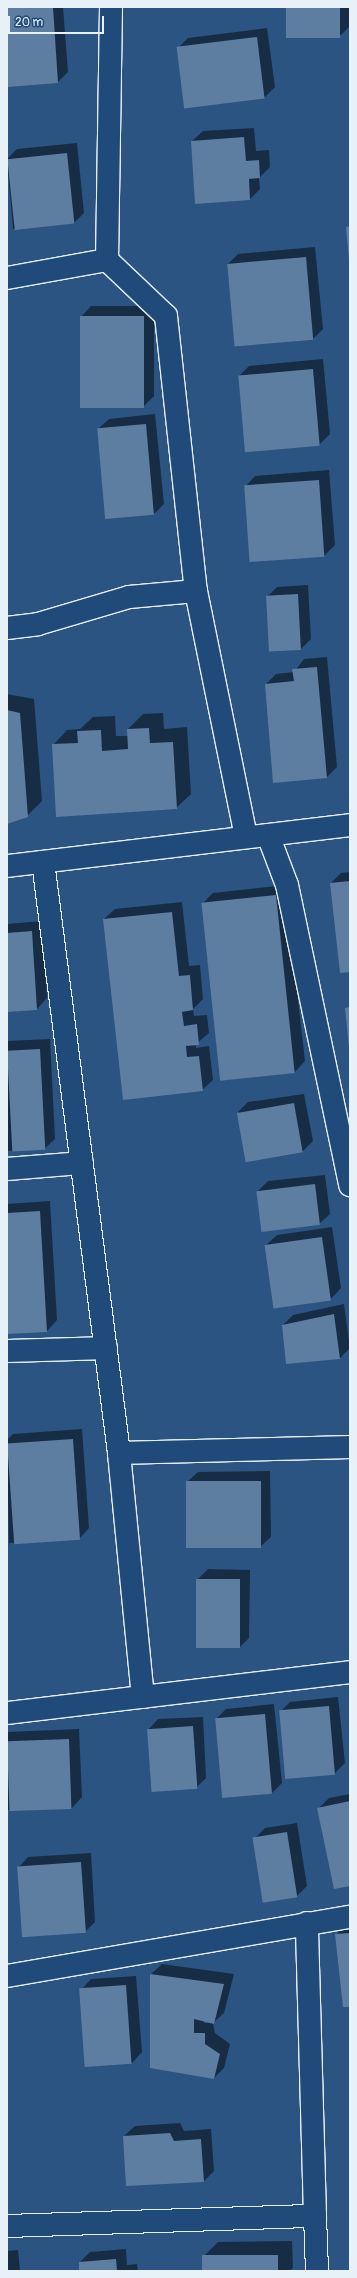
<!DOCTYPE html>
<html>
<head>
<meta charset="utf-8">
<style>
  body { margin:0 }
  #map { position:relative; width:357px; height:2278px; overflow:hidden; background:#2b5482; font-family:Pangolin,sans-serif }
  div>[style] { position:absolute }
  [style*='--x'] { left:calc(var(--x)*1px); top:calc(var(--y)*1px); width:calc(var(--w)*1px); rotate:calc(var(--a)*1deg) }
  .shadow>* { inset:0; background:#0007 }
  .building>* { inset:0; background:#5d7da1; transform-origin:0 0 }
  .roads { filter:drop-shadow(1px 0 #e8f1f8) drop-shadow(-1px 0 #e8f1f8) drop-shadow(0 1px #e8f1f8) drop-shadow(0 -1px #e8f1f8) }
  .street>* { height:22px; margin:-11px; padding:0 11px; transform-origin:11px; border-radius:11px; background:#1f4a7a }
  .secondary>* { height:22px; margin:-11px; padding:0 11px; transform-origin:11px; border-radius:11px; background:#1f4a7a }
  span { translate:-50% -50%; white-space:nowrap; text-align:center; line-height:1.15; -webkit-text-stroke:3px #1f4a7a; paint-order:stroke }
  .frame { position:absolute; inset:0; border:8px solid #e8f1f8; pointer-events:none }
  .scale { position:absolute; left:8px; top:16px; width:96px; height:18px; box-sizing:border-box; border:2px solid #e8f1f8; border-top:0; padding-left:5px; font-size:12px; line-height:14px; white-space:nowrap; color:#e8f1f8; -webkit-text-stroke:3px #1f4a7a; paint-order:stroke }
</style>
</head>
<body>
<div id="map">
  <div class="shadow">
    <div style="clip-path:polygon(7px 7px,63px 7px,68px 72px,58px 82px,7px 86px)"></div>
    <div style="clip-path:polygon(287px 7px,350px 7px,350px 26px,341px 35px)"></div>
    <div style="clip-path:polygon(267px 28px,275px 87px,265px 97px,178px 48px,188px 38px)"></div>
    <div style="clip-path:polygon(254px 128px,256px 151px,269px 150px,270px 167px,259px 178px,260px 189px,250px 199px,196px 203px,192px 141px,203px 131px)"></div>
    <div style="clip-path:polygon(77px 143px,84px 213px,74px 223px,13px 229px,7px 159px,17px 149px)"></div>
    <div style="clip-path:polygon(315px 247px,323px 329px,313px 339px,228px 264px,238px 254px)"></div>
    <div style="clip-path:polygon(91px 306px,154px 306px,154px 396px,144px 406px,81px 317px)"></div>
    <div style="clip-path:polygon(323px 359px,330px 434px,319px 445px,239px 376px,249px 366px)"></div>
    <div style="clip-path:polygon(155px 414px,164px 504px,154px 514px,98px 429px,109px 419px)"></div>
    <div style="clip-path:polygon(329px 470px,335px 545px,324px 556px,245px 487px,255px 476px)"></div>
    <div style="clip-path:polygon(308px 585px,311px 639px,301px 649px,267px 597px,277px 587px)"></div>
    <div style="clip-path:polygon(327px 657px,337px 767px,327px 777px,266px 684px,276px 674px,294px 672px,304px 659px)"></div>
    <div style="clip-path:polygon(7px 694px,34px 699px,42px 801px,27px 816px,7px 822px)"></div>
    <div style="clip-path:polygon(163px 713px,164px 729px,187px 727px,191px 794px,176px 808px,53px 745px,67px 730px,80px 729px,93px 717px,115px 716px,116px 736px,129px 736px,128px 729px,143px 714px)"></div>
    <div style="clip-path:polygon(350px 872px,350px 971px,331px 883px,341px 873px)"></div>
    <div style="clip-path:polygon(285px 885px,305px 1061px,295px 1072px,222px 1080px,202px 904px,213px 893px)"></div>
    <div style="clip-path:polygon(182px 902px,189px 966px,200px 965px,203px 999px,193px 1009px,194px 1016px,207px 1015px,209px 1033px,196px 1044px,196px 1048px,209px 1046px,213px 1080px,202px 1090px,104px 919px,115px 909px)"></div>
    <div style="clip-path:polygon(42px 921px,47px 998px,37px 1009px,7px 1011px,7px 924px)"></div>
    <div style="clip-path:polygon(50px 1039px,55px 1139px,44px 1149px,7px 1151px,7px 1041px)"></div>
    <div style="clip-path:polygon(304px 1094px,313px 1141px,303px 1151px,238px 1112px,248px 1102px)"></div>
    <div style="clip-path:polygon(325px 1175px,330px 1214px,319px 1224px,257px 1192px,268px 1181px)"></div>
    <div style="clip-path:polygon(50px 1201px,57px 1320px,47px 1331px,7px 1333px,7px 1204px)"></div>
    <div style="clip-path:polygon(332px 1227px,341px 1288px,331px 1299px,266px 1245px,277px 1235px)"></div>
    <div style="clip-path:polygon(344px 1304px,350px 1348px,340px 1358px,287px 1363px,283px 1325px,293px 1315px)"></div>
    <div style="clip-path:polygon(82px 1429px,89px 1528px,79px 1539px,9px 1543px,7px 1440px,13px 1434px)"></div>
    <div style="clip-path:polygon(270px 1471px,271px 1537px,260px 1547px,187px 1482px,198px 1472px)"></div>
    <div style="clip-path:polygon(208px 1569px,250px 1570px,249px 1638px,239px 1648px,197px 1580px)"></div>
    <div style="clip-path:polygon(338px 1697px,345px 1763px,334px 1774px,280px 1712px,290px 1702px)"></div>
    <div style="clip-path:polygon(274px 1704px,282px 1783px,272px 1793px,216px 1719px,226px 1709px)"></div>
    <div style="clip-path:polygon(203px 1717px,206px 1778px,196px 1788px,148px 1730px,158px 1719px)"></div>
    <div style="clip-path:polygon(79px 1729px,82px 1797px,72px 1808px,7px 1810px,7px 1732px)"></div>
    <div style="clip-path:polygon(350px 1794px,350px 1885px,319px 1808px,329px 1798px)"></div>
    <div style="clip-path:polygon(297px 1823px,307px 1886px,297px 1896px,255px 1838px,265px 1828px)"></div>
    <div style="clip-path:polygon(91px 1853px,95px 1922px,85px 1932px,18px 1868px,28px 1857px)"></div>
    <div style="clip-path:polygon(347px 1924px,350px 1924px,350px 2006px,336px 1935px)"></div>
    <div style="clip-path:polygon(evenodd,162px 1964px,234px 1974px,224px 2013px,213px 2023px,215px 2033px,230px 2044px,224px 2068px,214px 2078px,151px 2067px,151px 1974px,162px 1964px,204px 2021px,211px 2023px,204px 2023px,204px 2021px)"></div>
    <div style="clip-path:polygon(136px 1976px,142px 2052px,132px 2063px,81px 1990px,91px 1979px)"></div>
    <div style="clip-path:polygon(180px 2123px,184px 2131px,211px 2129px,214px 2171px,204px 2181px,127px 2185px,124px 2136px,135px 2126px)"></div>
    <div style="clip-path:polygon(292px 2241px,293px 2268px,289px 2271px,204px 2271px,203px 2257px,218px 2242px)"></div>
    <div style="clip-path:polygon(126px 2249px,127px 2265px,137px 2264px,138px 2271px,80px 2271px,80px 2262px,90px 2252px)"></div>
    <div style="clip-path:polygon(18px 2250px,20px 2271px,7px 2271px,7px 2251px)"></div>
  </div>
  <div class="building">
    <div style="clip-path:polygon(7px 7px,53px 7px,58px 83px,7px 87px)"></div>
    <div style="left:286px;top:7px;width:54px;height:31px"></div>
    <div style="left:257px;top:37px;width:62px;height:81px;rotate:83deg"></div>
    <div style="clip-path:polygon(244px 137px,246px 161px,259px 160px,260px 178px,249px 179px,250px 200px,195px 204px,191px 141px)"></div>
    <div style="left:67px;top:153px;width:71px;height:60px;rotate:84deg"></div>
    <div style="clip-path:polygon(350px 226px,350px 260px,349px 260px,346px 227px)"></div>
    <div style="left:306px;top:257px;width:83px;height:79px;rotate:85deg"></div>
    <div style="left:80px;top:316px;width:64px;height:92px"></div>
    <div style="left:313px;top:369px;width:77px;height:75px;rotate:85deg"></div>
    <div style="left:146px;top:424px;width:91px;height:49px;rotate:85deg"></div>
    <div style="left:319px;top:480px;width:77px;height:75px;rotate:86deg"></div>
    <div style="left:298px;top:594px;width:56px;height:32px;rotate:87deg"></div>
    <div style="clip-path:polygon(317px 667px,327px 778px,273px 783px,265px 684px,294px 681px,292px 669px)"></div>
    <div style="clip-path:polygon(7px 710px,20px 713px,28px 817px,7px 824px)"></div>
    <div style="clip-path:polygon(149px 728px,150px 743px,173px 742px,177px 809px,56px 817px,52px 744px,78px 743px,77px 731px,101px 730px,102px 751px,128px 749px,127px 729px)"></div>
    <div style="clip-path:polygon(350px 881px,350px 972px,340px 973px,330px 883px)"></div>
    <div style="left:276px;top:895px;width:179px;height:75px;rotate:84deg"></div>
    <div style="clip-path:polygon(172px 912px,179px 976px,190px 975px,193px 1010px,182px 1012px,184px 1026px,197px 1024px,199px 1045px,186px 1046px,187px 1057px,199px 1056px,203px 1091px,123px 1100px,103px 919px)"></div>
    <div style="clip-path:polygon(32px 931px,37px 1010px,7px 1012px,7px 933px)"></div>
    <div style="clip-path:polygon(350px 1007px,350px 1047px,349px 1048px,345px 1008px)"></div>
    <div style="left:40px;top:1049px;width:101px;height:33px;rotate:87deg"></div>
    <div style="left:294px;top:1103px;width:50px;height:58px;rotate:80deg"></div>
    <div style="left:315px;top:1184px;width:41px;height:59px;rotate:83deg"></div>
    <div style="clip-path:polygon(40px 1211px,47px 1332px,7px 1334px,7px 1213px)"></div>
    <div style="left:322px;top:1237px;width:64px;height:58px;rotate:82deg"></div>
    <div style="clip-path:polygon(334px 1314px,340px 1359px,286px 1364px,282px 1325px)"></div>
    <div style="left:73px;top:1439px;width:101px;height:66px;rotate:86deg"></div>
    <div style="left:261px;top:1481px;width:67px;height:75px;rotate:90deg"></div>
    <div style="left:196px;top:1579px;width:44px;height:69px"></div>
    <div style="left:329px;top:1706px;width:69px;height:50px;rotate:85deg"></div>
    <div style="left:265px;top:1714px;width:80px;height:50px;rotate:85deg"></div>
    <div style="left:193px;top:1726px;width:63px;height:46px;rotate:86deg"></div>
    <div style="left:69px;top:1739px;width:70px;height:62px;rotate:88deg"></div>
    <div style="clip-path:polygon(350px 1801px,350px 1886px,334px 1889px,317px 1808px)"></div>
    <div style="left:287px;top:1832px;width:66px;height:35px;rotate:81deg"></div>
    <div style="left:81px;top:1862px;width:71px;height:64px;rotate:86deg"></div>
    <div style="clip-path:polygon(350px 1933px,350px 2007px,343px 2007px,335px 1934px)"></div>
    <div style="clip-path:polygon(150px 1974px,224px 1984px,214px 2024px,194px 2019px,194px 2033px,205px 2033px,205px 2044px,220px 2054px,214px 2079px,150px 2068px)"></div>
    <div style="left:126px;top:1985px;width:79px;height:47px;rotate:86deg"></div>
    <div style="clip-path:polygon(170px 2133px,174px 2141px,201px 2139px,204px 2182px,126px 2186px,123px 2136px)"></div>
    <div style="left:278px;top:2255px;width:16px;height:76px;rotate:90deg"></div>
    <div style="clip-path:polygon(116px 2259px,117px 2271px,79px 2271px,79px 2262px)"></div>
  </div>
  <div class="roads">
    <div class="street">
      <div style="--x:111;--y:7;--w:253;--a:90.9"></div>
      <div style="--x:107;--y:260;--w:81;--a:43.5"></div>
      <div style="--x:166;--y:316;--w:277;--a:83.8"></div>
      <div style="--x:196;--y:591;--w:251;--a:78.5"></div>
      <div style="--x:7;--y:278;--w:102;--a:-10.2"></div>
      <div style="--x:7;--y:628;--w:31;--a:-7"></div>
      <div style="--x:38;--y:624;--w:95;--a:-16.5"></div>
      <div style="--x:129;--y:597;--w:67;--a:-5.1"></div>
      <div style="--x:268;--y:835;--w:53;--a:69.2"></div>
      <div style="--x:287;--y:885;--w:307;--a:78.1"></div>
      <div style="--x:43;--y:862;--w:596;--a:82.67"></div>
      <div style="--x:119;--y:1453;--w:245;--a:84.4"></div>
      <div style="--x:7;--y:1169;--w:75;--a:-4.6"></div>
      <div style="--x:7;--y:1351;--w:99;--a:-1.7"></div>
      <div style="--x:119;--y:1453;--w:231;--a:-1.5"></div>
      <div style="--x:7;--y:1713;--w:345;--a:-6.8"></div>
      <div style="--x:7;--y:1976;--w:348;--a:-9.8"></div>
      <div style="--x:315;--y:2216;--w:55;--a:87.9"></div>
      <div style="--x:7;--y:2226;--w:308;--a:-1.9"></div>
      <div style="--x:315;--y:2216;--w:293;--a:-91.6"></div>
    </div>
    <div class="secondary">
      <div style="--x:7;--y:866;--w:345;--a:-6.8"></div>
    </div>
  </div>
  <div class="frame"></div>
  <div class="scale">20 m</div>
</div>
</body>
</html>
